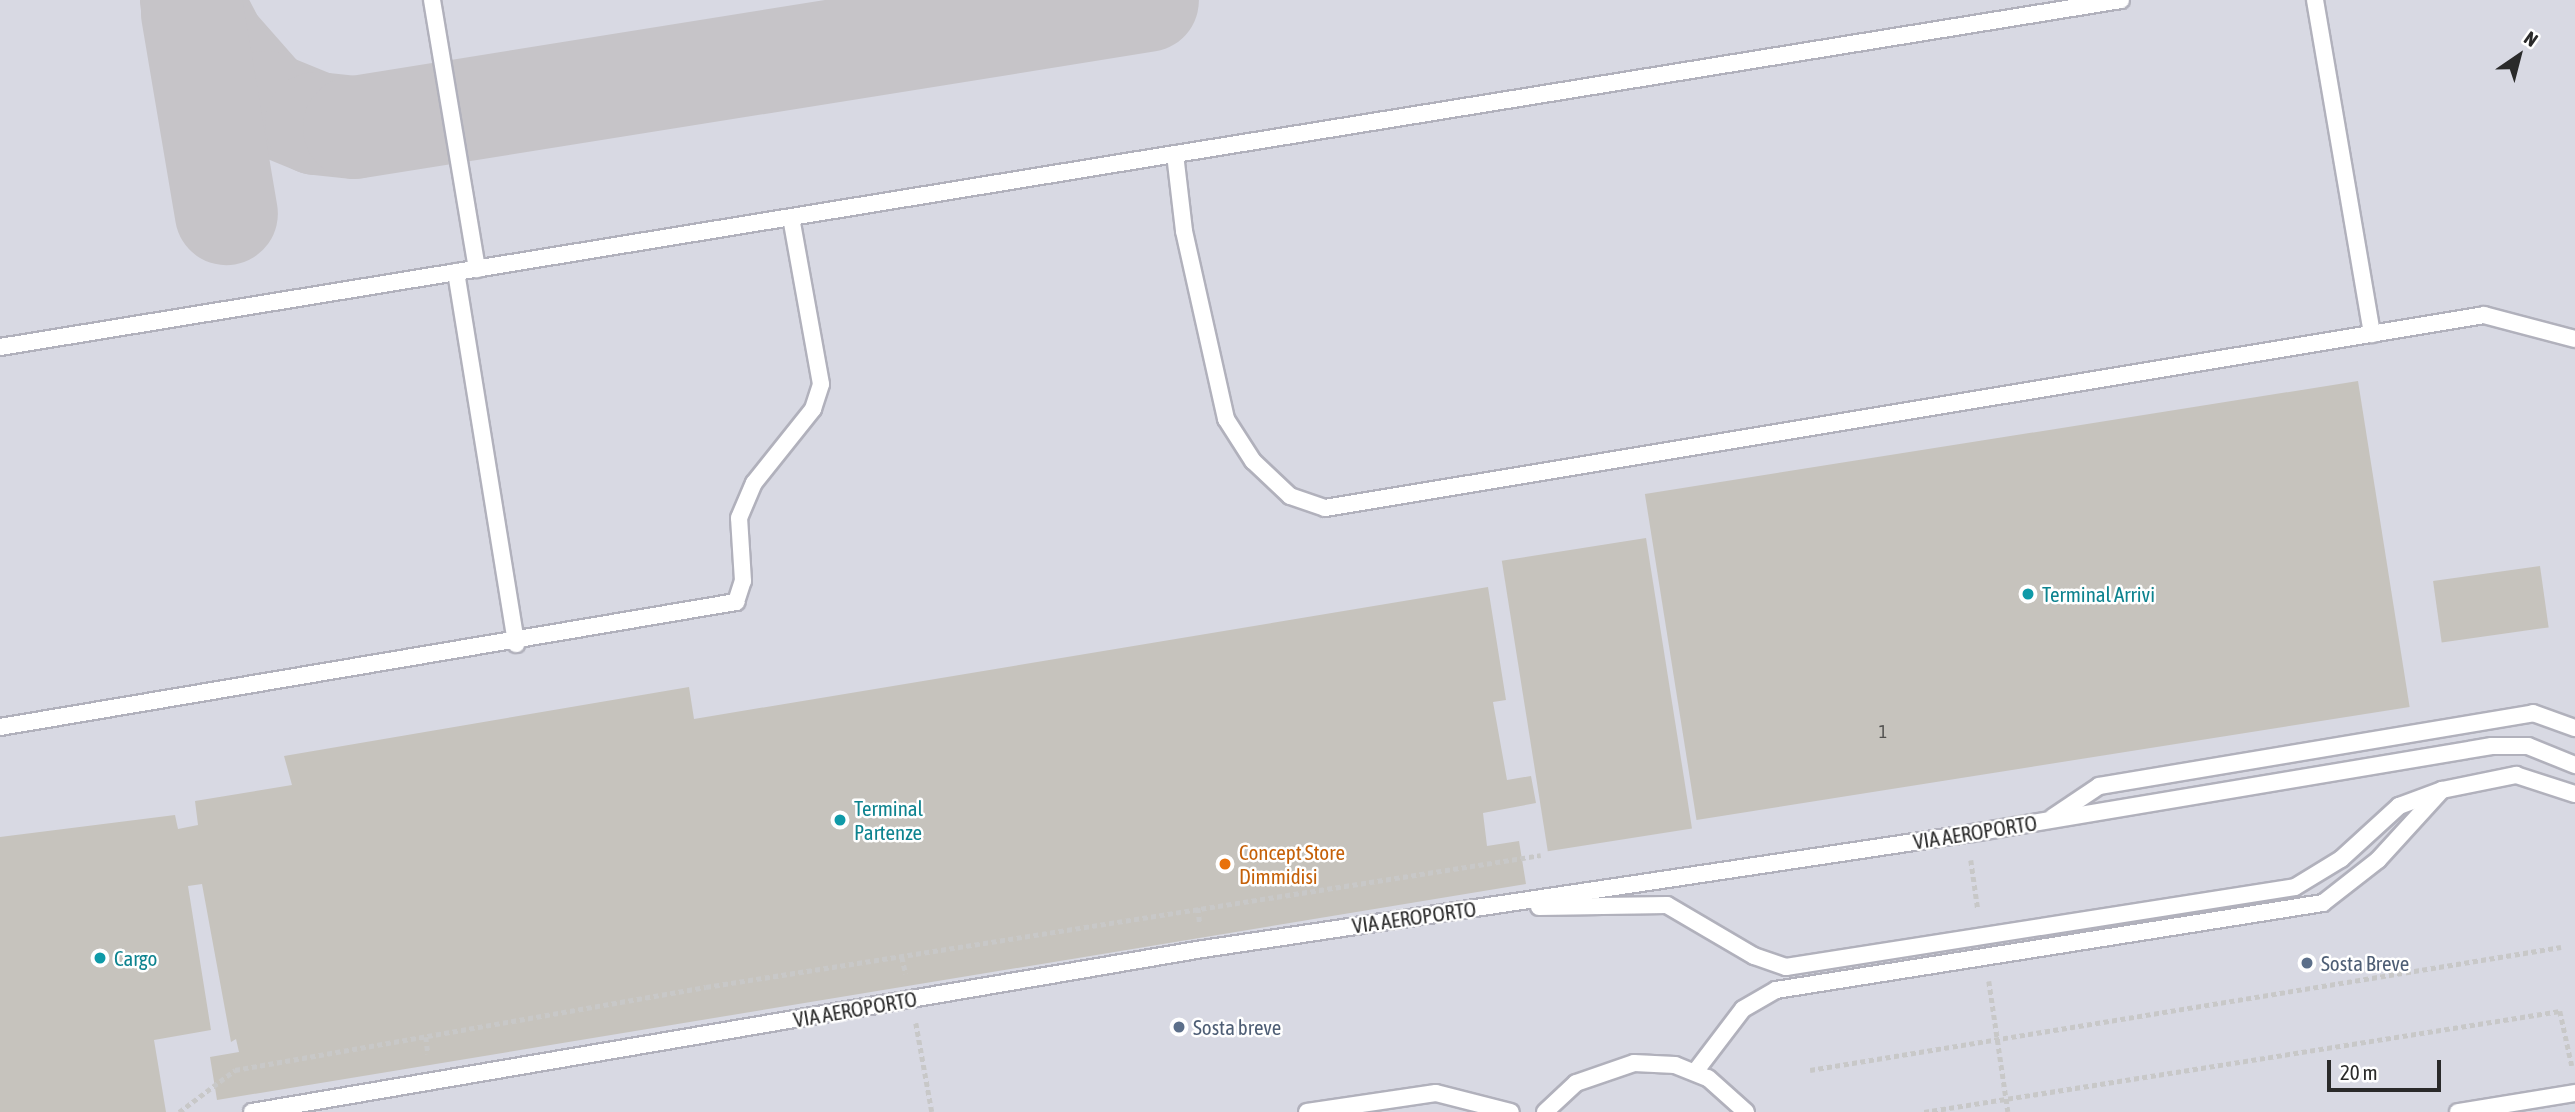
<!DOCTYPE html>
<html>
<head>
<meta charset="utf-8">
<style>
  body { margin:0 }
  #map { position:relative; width:2575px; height:1112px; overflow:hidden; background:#eae7dd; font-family:"Asap Condensed",sans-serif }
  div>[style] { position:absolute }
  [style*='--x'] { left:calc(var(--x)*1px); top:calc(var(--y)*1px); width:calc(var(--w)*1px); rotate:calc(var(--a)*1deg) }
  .airport>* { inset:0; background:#d8d9e3; transform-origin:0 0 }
  .taxiway>* { height:103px; margin:-51.5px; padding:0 51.5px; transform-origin:51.5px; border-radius:51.5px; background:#c6c4c8 }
  .building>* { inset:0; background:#c6c3bd; transform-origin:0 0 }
  .path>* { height:4.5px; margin-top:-2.25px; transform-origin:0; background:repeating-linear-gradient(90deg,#c8c8c8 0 5px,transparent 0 8.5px) }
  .roads { filter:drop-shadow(2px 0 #b1b1bc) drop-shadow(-2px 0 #b1b1bc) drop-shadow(0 2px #b1b1bc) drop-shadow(0 -2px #b1b1bc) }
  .lane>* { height:16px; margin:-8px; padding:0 8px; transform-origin:8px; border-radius:8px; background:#fff }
  .dots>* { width:19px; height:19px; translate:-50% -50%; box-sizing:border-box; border:4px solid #fff; border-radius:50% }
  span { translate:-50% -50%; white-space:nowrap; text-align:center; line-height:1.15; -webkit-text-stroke:5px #fff; paint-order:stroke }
  .number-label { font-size:18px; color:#51504f }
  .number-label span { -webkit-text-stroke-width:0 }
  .culture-label { font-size:21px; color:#0d838f }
  .left { translate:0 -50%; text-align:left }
  .street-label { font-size:21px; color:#2a2a2a }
  .food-label { font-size:21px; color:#c56008 }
  .service-label { font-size:21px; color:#4e5e75 }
  .north { position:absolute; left:2484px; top:21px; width:70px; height:70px; -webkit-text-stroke:5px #fff; paint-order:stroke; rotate:35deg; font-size:19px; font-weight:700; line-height:28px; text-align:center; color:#2a2a2a }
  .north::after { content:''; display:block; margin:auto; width:24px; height:32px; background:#2a2a2a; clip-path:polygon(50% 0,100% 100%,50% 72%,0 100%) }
  .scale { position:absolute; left:2327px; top:1060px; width:114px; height:32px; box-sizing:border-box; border:4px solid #2a2a2a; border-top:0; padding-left:9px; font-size:21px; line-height:24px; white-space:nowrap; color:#2a2a2a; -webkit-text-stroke:5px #fff; paint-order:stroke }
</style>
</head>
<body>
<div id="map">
  <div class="airport">
    <div style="left:0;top:0;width:2575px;height:1112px"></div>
  </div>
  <div class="taxiway">
    <div style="--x:191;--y:0;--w:50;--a:62.4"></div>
    <div style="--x:214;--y:44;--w:77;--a:48.7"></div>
    <div style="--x:265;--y:102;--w:55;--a:22.4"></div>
    <div style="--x:316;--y:123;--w:38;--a:6"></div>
    <div style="--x:354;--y:127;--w:803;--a:-9.1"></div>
    <div style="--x:192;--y:13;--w:203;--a:80.4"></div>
  </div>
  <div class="building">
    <div style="left:2358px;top:381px;width:330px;height:722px;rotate:81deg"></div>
    <div style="left:1646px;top:538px;width:294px;height:146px;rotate:81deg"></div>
    <div style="left:2540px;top:566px;width:62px;height:108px;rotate:82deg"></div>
    <div style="clip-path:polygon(1488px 587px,1506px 700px,1493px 702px,1507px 780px,1531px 776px,1536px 803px,1483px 813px,1487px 846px,1519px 841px,1526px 884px,217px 1100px,210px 1057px,239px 1052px,236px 1039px,231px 1042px,202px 884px,188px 886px,211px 1030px,154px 1040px,166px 1112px,0 1112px,0 837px,175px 815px,178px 829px,198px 825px,195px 801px,292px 785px,284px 756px,689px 687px,694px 719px)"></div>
  </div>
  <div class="path">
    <div style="--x:1971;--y:860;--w:50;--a:82"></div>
    <div style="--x:1198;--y:908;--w:16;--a:83"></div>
    <div style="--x:902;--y:957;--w:17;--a:77"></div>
    <div style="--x:1989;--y:981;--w:132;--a:81.7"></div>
    <div style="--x:916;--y:1023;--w:90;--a:79.8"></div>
    <div style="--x:426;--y:1037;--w:17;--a:83"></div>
    <div style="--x:1810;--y:1070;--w:761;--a:-9.3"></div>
    <div style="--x:179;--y:1112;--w:70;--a:-36.9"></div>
    <div style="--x:235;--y:1070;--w:478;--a:-10"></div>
    <div style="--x:706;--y:987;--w:845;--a:-8.98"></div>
    <div style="--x:1924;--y:1112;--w:644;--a:-9.02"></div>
    <div style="--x:2560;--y:1011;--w:56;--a:77.7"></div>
  </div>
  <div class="roads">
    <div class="lane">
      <div style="--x:432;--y:0;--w:273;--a:80.5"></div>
      <div style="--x:2121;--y:0;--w:958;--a:170.75"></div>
      <div style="--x:1175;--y:154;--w:78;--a:83.3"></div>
      <div style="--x:1184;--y:231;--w:193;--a:77.4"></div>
      <div style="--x:1226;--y:419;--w:50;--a:57.3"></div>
      <div style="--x:1253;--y:461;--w:51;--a:43.4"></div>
      <div style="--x:1290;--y:496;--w:37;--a:19"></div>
      <div style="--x:1325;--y:508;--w:1175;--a:-9.45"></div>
      <div style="--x:2484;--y:315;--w:94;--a:14.8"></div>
      <div style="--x:2315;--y:0;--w:339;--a:80.3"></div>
      <div style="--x:456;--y:272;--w:377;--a:80.8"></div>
      <div style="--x:0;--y:347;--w:1191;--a:-9.33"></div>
      <div style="--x:0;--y:727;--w:747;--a:-9.64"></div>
      <div style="--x:736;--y:602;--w:22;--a:-72"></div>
      <div style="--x:743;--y:581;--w:63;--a:-93.6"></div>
      <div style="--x:739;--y:518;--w:38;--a:-67"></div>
      <div style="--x:754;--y:483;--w:95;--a:-51.4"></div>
      <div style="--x:813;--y:409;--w:26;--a:-72"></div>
      <div style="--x:821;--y:384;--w:169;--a:-100.2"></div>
      <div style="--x:2053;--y:817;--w:55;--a:-34"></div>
      <div style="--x:2099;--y:786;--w:440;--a:-9.5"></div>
      <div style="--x:2533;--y:713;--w:45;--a:19.7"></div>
      <div style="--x:1539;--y:907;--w:128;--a:-0.9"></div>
      <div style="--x:1667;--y:905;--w:101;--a:30.4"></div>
      <div style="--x:1754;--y:956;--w:34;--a:19"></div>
      <div style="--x:1786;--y:967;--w:515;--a:-8.93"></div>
      <div style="--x:2295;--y:887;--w:54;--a:-31.3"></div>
      <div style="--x:2341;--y:859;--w:79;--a:-42.4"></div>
      <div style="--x:2399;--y:806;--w:46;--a:-20.4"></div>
      <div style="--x:1695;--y:1072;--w:79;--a:-52.7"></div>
      <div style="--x:1743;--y:1009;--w:38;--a:-30"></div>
      <div style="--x:1776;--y:990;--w:554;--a:-9.04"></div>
      <div style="--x:2323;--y:903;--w:70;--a:-38"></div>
      <div style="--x:2378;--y:860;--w:95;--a:-47.6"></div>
      <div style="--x:2442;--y:790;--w:76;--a:-11.5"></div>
      <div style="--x:2516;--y:775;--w:62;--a:17.9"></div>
      <div style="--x:252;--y:1112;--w:965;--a:-9.73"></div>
      <div style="--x:1203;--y:949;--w:773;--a:-8.56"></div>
      <div style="--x:1967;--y:834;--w:532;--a:-9.52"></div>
      <div style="--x:2492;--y:746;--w:36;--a:0"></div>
      <div style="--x:2528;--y:746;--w:51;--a:22"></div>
      <div style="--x:1307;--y:1112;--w:130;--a:-8.4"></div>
      <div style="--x:1436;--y:1093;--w:77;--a:14.2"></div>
      <div style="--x:1545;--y:1112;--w:42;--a:-43.1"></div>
      <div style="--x:1576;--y:1083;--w:61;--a:-19"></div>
      <div style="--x:1634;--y:1063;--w:41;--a:2.8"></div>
      <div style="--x:1675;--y:1065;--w:35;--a:22"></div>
      <div style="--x:1708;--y:1078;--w:51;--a:41.8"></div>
      <div style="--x:2458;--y:1112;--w:119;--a:-9.2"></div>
    </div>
  </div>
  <div class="dots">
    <div style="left:2028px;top:594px;background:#0f9aa8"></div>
    <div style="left:840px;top:820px;background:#0f9aa8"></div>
    <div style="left:1225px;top:864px;background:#e8710a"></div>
    <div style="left:100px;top:958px;background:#0f9aa8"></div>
    <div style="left:2307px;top:963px;background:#5c6f8a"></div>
    <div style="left:1179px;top:1027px;background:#5c6f8a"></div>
  </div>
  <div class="number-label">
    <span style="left:1883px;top:732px">1</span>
  </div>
  <div class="culture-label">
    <span class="left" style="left:2042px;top:594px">Terminal Arrivi</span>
    <span class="left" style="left:854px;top:820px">Terminal<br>Partenze</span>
    <span class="left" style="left:114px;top:958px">Cargo</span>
  </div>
  <div class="street-label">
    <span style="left:1975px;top:832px;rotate:-9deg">VIA AEROPORTO</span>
    <span style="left:1414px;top:917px;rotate:-8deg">VIA AEROPORTO</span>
    <span style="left:855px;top:1009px;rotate:-10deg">VIA AEROPORTO</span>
  </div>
  <div class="food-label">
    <span class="left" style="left:1239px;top:864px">Concept Store<br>Dimmidisi</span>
  </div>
  <div class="service-label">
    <span class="left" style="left:2321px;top:963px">Sosta Breve</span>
    <span class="left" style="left:1193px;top:1027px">Sosta breve</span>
  </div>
  <div class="north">N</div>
  <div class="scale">20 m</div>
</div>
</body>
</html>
